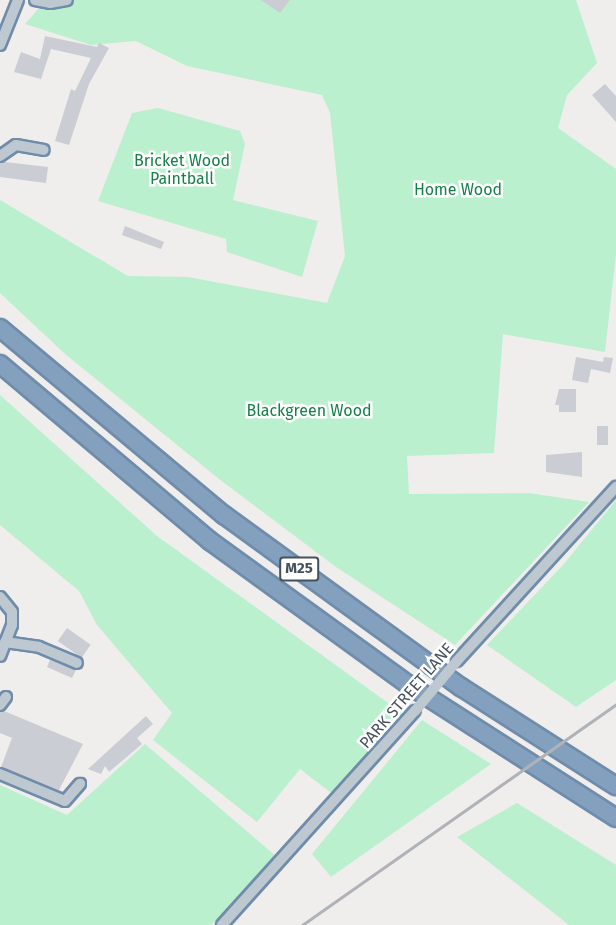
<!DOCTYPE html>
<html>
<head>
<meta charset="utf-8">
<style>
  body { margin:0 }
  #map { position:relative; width:616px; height:925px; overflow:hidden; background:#f0eded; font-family:"Fira Sans",sans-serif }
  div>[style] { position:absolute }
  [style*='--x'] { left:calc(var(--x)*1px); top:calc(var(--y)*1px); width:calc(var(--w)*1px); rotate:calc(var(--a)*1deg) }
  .green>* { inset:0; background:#baf0ce }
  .building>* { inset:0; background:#cacdd3; transform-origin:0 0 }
  .roads { filter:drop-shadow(2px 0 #6f8caa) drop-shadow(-2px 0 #6f8caa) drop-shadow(0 2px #6f8caa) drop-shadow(0 -2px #6f8caa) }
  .minor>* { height:10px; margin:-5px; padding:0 5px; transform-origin:5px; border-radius:5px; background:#bdc8d0 }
  .highway>* { height:16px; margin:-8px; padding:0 8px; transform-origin:8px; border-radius:8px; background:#83a1be }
  .rail>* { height:3px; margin:-1.5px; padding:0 1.5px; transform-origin:1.5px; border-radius:1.5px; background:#afb3b8 }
  .minor-bridge>* { height:10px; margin:-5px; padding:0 5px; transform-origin:5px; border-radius:5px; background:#bdc8d0 }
  span { translate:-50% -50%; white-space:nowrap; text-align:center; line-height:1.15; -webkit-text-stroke:5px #fff; paint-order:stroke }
  .shield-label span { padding:2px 4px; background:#fff; border:2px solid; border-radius:4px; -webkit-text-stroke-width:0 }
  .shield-label { font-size:15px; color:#45515c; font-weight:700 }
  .park-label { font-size:16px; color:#147f48 }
  .street-label { font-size:16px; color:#45515c }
</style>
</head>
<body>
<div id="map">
  <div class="green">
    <div style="clip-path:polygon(46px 0,576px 0,597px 63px,567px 95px,558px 128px,616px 169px,616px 254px,605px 352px,503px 334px,494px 453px,407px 456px,409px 494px,529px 493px,589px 502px,455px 645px,336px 567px,219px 479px,65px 354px,0 293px,0 200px,128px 276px,188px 277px,327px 303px,345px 256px,330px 113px,322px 95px,187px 66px,136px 41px,91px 45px,25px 24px)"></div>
    <div style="clip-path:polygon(158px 108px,240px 131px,245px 144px,233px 200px,318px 221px,302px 277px,227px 252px,226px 239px,98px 201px,132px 113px)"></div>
    <div style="clip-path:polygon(0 395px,157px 536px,402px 713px,334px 795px,300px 769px,257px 822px,153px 740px,172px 713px,97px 625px,79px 591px,0 525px)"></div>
    <div style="clip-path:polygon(616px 500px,616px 680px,576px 707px,487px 645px,563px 565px)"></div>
    <div style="clip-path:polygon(422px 720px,491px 764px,331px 877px,312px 854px)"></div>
    <div style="clip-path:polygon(145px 744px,277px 857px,211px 925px,0 925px,0 785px,67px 815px)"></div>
    <div style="clip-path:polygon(517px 803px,616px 865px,616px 925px,569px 925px,457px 837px)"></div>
  </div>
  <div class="building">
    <div style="clip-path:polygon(261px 0,290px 0,280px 13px)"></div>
    <div style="clip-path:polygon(45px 36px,97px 47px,99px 43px,109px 48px,89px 84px,69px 145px,55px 141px,71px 89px,75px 91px,91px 58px,51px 49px,41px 79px,14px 72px,21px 52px,40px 59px)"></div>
    <div style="clip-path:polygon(605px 84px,616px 96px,616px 122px,592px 95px)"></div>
    <div style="clip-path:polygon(5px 162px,48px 167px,46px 183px,0 177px,0 163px)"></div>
    <div style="clip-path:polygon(125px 226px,164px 242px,161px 249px,122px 235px)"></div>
    <div style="clip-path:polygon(576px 357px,603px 362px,604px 357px,613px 358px,610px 373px,591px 369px,588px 383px,572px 380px)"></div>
    <div style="clip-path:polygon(559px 389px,576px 389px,576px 412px,559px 412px,559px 405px,555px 405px)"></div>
    <div style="left:597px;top:426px;width:11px;height:19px"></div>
    <div style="clip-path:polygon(582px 452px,582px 477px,546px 472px,546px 455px)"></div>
    <div style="left:67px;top:628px;width:29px;height:16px;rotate:35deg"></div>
    <div style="clip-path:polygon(50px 660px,76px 670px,72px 678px,47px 667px)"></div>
    <div style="clip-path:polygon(4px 711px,83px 744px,59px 790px,1px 767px,12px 738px,0 733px,0 712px)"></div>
    <div style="clip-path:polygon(146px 716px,153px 724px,137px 738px,142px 744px,109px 772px,105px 766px,101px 774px,88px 769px)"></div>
  </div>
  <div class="roads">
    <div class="minor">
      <div style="--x:35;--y:0;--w:15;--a:11"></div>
      <div style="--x:50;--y:3;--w:17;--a:-10"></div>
      <div style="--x:0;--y:45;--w:48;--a:-68.2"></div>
      <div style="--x:0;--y:156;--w:19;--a:-35"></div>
      <div style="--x:16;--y:145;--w:28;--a:10"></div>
      <div style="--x:0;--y:597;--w:19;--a:51"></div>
      <div style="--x:12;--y:612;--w:13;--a:90"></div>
      <div style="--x:12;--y:625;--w:33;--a:111"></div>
      <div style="--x:5;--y:642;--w:34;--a:8"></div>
      <div style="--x:39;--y:647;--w:41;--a:22.8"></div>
      <div style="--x:457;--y:661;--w:236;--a:-47.6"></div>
      <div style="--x:0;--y:705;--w:10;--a:-53"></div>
      <div style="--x:0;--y:774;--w:70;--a:22.6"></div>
      <div style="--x:65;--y:801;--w:23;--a:-49"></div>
      <div style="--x:222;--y:925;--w:288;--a:-48"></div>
    </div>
    <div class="highway">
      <div style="--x:0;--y:328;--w:292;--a:39.9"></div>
      <div style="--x:224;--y:515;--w:293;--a:36"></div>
      <div style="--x:461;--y:687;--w:184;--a:32.6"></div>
      <div style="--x:0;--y:364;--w:275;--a:40.1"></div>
      <div style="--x:210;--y:541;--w:246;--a:35.9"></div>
      <div style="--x:409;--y:685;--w:246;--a:32.7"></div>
    </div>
  </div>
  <div class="rail">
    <div style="--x:302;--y:925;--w:384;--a:-35.1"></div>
  </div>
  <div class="minor-bridge">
    <div style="--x:415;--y:711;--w:65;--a:-50"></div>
  </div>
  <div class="shield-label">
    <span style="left:299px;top:569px">M25</span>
  </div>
  <div class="park-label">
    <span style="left:182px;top:170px">Bricket Wood<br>Paintball</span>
    <span style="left:458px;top:190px">Home Wood</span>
    <span style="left:309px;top:411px">Blackgreen Wood</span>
  </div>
  <div class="street-label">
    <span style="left:407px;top:696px;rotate:-49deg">PARK STREET LANE</span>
  </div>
</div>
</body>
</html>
